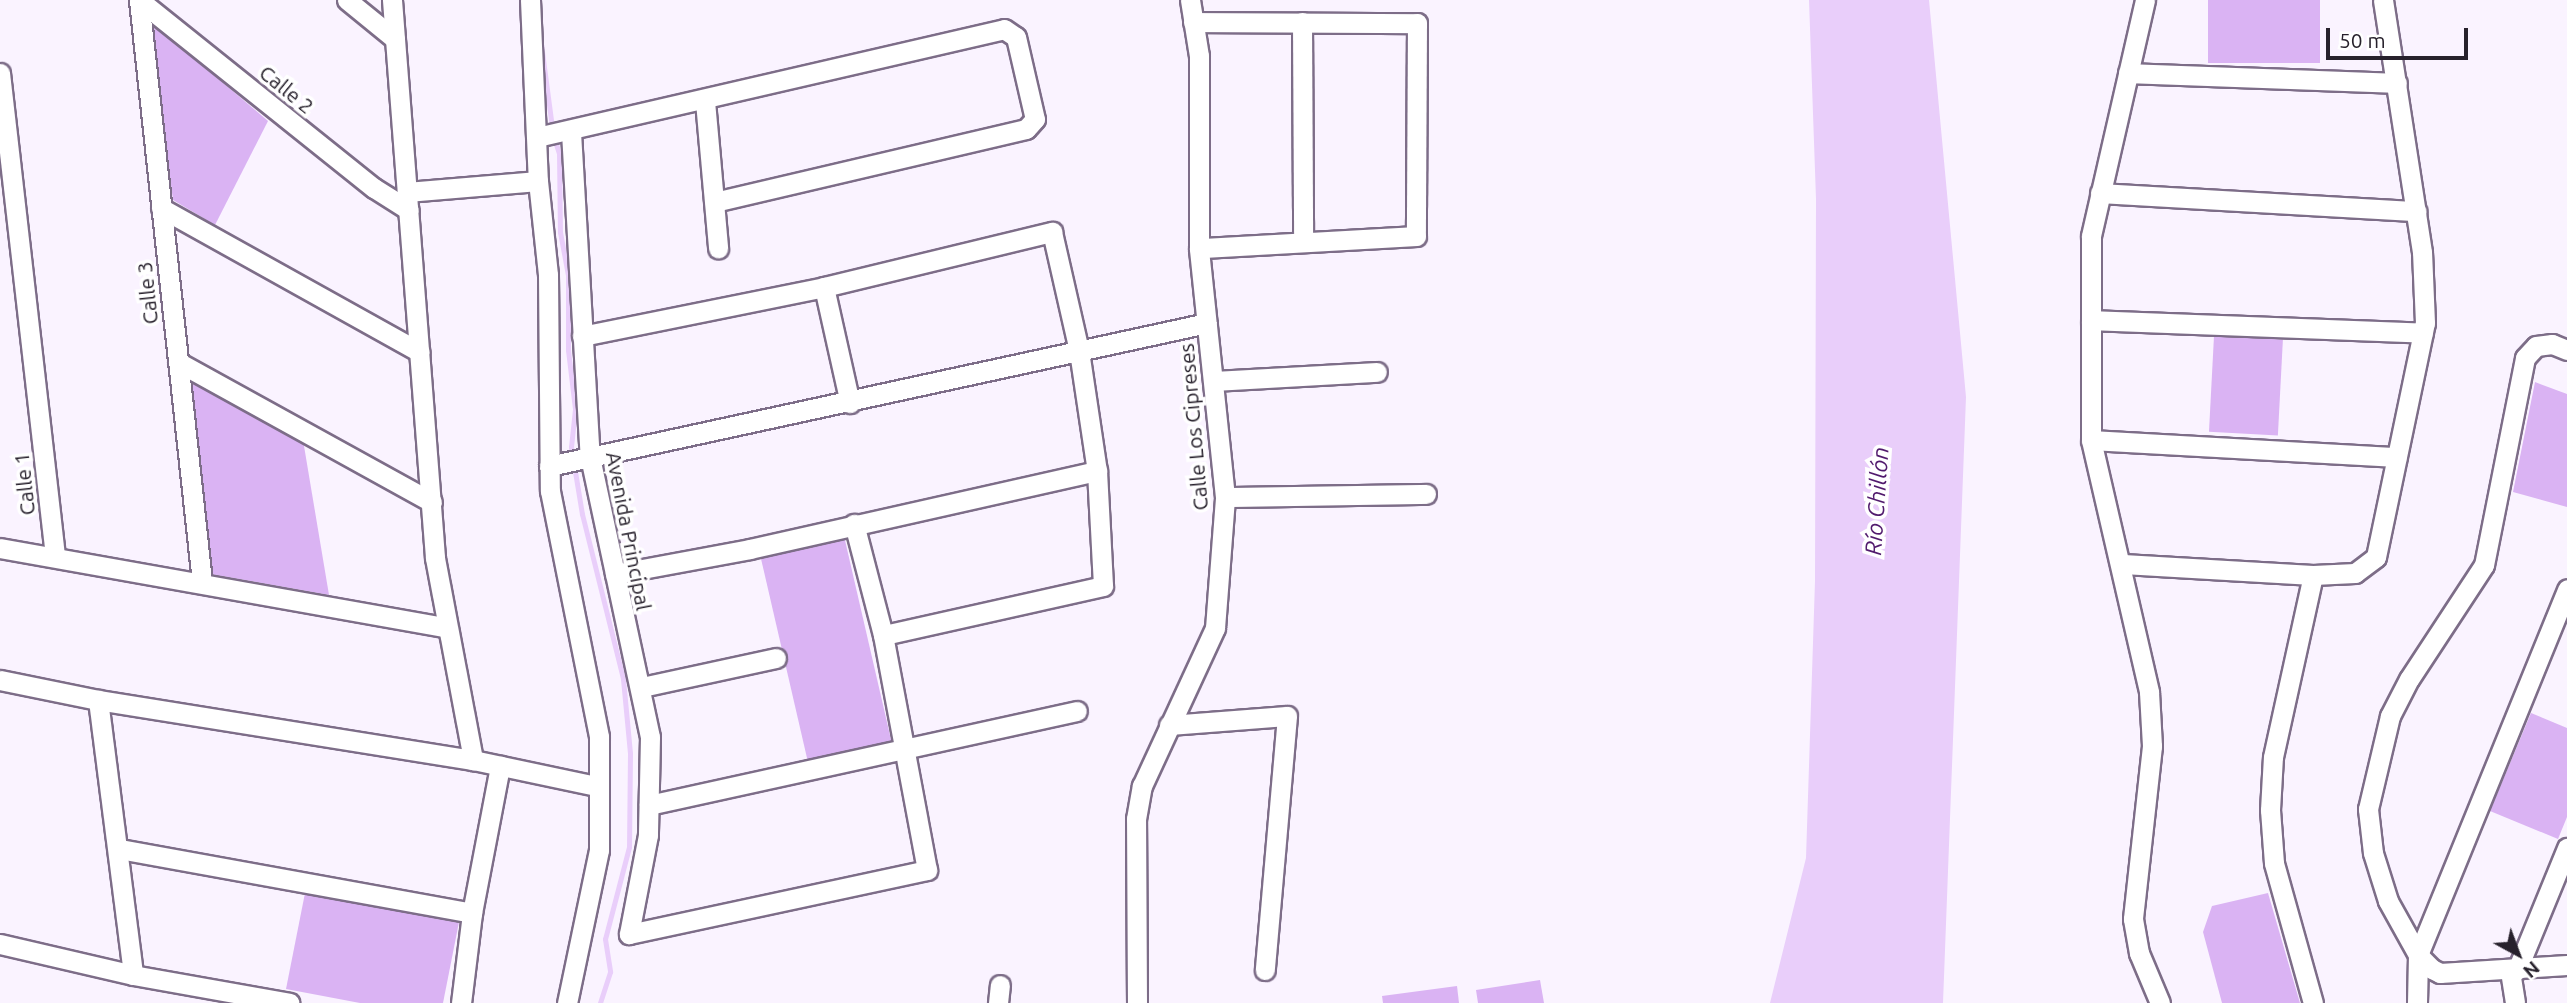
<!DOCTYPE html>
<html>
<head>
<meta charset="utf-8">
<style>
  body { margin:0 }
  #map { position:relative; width:2567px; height:1003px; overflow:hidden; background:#faf3ff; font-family:Ubuntu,sans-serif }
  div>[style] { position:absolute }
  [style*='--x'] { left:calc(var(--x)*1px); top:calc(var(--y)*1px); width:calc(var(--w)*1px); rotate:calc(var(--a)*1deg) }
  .green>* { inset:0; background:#dab3f3; transform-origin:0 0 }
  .water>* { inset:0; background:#e9cefa }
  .stream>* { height:5px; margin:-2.5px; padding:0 2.5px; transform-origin:2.5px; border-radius:2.5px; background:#e9cefa }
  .roads { filter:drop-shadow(2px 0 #7d6d88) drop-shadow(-2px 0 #7d6d88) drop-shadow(0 2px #7d6d88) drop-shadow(0 -2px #7d6d88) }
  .minor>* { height:19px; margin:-9.5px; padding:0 9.5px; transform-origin:9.5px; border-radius:9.5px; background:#fff }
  span { translate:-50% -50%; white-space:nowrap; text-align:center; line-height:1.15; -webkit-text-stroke:7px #fff; paint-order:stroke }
  .street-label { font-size:21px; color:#27212c }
  .water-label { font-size:23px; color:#511a6d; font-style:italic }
  .north { position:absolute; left:2483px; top:919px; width:70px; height:70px; -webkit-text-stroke:5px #fff; paint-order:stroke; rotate:139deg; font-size:19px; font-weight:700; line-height:28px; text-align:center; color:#27212c }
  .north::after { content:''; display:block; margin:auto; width:24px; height:32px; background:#27212c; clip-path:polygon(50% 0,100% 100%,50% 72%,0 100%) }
  .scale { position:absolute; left:2326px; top:28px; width:142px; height:32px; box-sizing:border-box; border:4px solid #27212c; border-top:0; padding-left:9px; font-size:21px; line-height:24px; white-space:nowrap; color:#27212c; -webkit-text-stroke:5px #fff; paint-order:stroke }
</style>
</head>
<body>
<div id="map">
  <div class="green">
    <div style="left:2208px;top:0;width:112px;height:63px"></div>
    <div style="clip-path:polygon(148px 19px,268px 121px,215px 225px,173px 200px)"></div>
    <div style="left:2214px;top:336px;width:69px;height:96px;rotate:3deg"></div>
    <div style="clip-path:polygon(189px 378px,303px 440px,329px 595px,210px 574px)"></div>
    <div style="clip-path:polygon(2535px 382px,2567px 394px,2567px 507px,2513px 492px)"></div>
    <div style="left:844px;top:536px;width:215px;height:86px;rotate:77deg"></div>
    <div style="clip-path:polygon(2531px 713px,2567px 728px,2567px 817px,2558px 839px,2490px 811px)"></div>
    <div style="clip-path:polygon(306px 888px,460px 917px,443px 1003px,360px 1003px,286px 989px)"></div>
    <div style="clip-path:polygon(2268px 893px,2300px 1003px,2222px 1003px,2203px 932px,2212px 906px)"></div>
    <div style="clip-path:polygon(1540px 980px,1544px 1003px,1478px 1003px,1476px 990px)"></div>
    <div style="clip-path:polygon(1457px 986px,1459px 1003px,1383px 1003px,1382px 996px)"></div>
  </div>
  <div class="water">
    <div style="clip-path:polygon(1809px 0,1929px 0,1966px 397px,1943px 1003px,1770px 1003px,1806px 858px,1815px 581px,1816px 199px)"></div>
  </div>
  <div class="stream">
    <div style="--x:541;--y:44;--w:85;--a:82.5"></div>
    <div style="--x:554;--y:138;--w:16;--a:72"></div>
    <div style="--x:559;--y:153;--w:79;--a:89.3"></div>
    <div style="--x:560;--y:232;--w:44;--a:79.5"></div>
    <div style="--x:568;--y:275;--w:75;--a:90"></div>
    <div style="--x:568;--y:350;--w:59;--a:83.2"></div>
    <div style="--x:575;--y:409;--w:38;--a:96"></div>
    <div style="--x:571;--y:447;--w:68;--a:80.7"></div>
    <div style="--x:582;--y:514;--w:170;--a:76"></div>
    <div style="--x:623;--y:679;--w:74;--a:84.6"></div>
    <div style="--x:630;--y:753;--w:94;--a:90.6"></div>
    <div style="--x:629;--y:847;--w:95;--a:104.6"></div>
    <div style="--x:605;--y:939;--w:33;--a:81"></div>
    <div style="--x:610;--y:972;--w:33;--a:108"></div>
  </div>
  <div class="roads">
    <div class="minor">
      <div style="--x:139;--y:0;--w:585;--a:83.82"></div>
      <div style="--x:139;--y:0;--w:301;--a:38.7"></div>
      <div style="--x:374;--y:188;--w:41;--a:32.2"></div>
      <div style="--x:347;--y:0;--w:62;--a:39.1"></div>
      <div style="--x:392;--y:0;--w:560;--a:85.59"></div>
      <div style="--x:435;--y:558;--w:206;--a:79.3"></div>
      <div style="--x:530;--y:0;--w:181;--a:87.5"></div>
      <div style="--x:538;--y:181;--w:95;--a:83.9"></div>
      <div style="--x:548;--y:275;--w:216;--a:89.5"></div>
      <div style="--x:550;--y:491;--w:251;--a:78.7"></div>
      <div style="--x:599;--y:737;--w:113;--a:90"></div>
      <div style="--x:599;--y:850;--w:156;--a:101.8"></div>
      <div style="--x:2145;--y:0;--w:242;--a:102.9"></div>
      <div style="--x:2091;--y:236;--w:204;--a:90"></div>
      <div style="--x:2091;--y:440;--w:259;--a:77"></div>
      <div style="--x:2149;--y:692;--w:54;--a:86.8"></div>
      <div style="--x:2152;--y:746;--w:174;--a:96.3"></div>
      <div style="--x:2133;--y:919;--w:35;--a:80"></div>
      <div style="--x:2139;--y:953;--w:54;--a:67.2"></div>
      <div style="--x:1193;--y:22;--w:224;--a:0.3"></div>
      <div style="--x:1417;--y:23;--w:213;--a:90.3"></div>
      <div style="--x:1416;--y:236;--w:217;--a:176.8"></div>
      <div style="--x:1302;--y:22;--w:220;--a:89.7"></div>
      <div style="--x:0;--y:73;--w:485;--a:83.5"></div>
      <div style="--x:2128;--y:73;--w:269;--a:2.1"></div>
      <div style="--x:705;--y:101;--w:148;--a:84.9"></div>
      <div style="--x:571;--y:132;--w:326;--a:86.7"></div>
      <div style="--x:590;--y:457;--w:286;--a:77.9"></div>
      <div style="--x:650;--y:737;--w:98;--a:91.2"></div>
      <div style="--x:648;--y:835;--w:101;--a:100.9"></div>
      <div style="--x:629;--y:934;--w:305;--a:-12.1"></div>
      <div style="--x:927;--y:870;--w:239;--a:-100.6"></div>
      <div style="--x:883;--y:635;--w:115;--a:-104.6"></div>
      <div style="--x:537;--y:137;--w:479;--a:-13"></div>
      <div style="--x:1004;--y:29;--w:14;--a:34"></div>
      <div style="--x:1016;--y:37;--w:84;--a:77"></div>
      <div style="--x:1035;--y:119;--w:13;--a:132"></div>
      <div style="--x:1026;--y:129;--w:320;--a:166.8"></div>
      <div style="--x:407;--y:192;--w:131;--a:-4.8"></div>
      <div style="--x:2100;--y:193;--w:317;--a:3.3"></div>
      <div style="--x:161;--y:208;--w:296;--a:29.1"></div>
      <div style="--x:824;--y:287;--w:119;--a:77.4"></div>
      <div style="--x:2091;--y:320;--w:332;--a:2.2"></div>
      <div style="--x:582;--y:336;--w:247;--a:-11.4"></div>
      <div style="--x:824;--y:287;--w:235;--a:-13.6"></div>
      <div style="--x:1052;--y:232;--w:122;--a:77.2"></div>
      <div style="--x:1079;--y:351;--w:121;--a:81.5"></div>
      <div style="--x:1097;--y:471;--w:115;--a:87"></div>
      <div style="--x:1103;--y:586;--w:225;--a:167.4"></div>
      <div style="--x:2567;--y:350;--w:16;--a:-158"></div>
      <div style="--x:2552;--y:344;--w:16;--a:173"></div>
      <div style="--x:2536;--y:346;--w:16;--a:133"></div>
      <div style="--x:2525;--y:358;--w:211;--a:101.2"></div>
      <div style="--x:2484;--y:565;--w:136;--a:123.3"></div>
      <div style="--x:2409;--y:679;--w:42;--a:117.2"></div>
      <div style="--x:2390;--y:716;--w:96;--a:103.3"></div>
      <div style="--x:2368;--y:809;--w:44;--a:83.5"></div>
      <div style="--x:2373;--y:853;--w:50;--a:72.6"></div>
      <div style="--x:2388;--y:901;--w:62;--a:60.9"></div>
      <div style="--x:2418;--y:955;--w:20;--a:45"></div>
      <div style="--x:2432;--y:969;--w:9;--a:27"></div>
      <div style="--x:2440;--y:973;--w:127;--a:-3.6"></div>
      <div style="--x:178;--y:362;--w:290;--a:28.9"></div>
      <div style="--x:1214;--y:381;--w:163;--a:-3.2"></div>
      <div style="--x:2091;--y:440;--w:306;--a:3.2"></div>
      <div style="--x:549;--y:466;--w:673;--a:-12.26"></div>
      <div style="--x:1225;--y:497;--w:201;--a:-0.9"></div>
      <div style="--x:0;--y:548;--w:452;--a:10.1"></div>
      <div style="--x:2123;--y:564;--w:190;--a:3.3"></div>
      <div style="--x:2313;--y:575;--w:42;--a:-2.7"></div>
      <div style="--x:2355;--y:573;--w:26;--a:-37"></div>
      <div style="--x:2376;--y:557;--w:239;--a:-78.2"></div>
      <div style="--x:2425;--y:323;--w:71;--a:-92.4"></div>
      <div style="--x:2422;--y:252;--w:255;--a:-98.8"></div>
      <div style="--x:615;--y:574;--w:137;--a:-10.5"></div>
      <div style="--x:750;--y:549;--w:356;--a:-12.7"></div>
      <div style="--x:0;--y:680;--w:100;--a:11.5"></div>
      <div style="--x:98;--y:700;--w:380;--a:9.1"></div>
      <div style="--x:473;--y:760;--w:126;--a:11.9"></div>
      <div style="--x:642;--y:687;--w:137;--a:-12.2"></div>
      <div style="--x:98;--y:700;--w:277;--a:82.7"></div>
      <div style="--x:1169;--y:725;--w:118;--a:-4.4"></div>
      <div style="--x:1287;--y:716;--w:255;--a:95"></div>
      <div style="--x:649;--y:805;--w:438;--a:-12.4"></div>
      <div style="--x:120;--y:849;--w:358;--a:10.3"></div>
      <div style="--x:0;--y:944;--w:137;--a:13.1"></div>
      <div style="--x:133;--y:975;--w:159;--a:10.1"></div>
      <div style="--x:2517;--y:970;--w:132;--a:-67.7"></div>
      <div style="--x:2510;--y:971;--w:32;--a:81"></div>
      <div style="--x:461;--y:1003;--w:91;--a:-83"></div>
      <div style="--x:472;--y:913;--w:150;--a:-79.2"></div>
      <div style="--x:998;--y:1003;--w:18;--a:-84"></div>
      <div style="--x:1137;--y:1003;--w:184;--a:-90.3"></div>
      <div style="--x:1136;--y:819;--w:34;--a:-80"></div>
      <div style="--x:1142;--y:786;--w:174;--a:-65.2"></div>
      <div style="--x:1215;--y:628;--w:131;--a:-85.6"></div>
      <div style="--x:1225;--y:497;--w:250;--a:-96"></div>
      <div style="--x:1199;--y:248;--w:192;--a:-90"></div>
      <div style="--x:1199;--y:56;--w:57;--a:-99.1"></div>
      <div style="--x:2313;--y:1003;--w:145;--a:-105.6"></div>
      <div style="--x:2274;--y:863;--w:53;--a:-94.3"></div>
      <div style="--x:2270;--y:810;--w:53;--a:-86.8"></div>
      <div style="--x:2273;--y:757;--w:186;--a:-77.6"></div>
      <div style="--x:2417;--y:1003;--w:48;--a:-88.8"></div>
      <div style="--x:2418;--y:955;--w:395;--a:-67.8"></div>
    </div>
  </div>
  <div class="street-label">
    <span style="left:287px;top:89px;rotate:39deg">Calle 2</span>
    <span style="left:147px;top:293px;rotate:-96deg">Calle 3</span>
    <span style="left:1193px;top:427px;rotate:-95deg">Calle Los Cipreses</span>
    <span style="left:24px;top:484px;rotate:-96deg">Calle 1</span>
    <span style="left:629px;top:531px;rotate:79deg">Avenida Principal</span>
  </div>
  <div class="water-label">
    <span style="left:1877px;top:501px;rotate:-86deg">Río Chillón</span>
  </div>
  <div class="north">N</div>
  <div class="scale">50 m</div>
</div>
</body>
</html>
